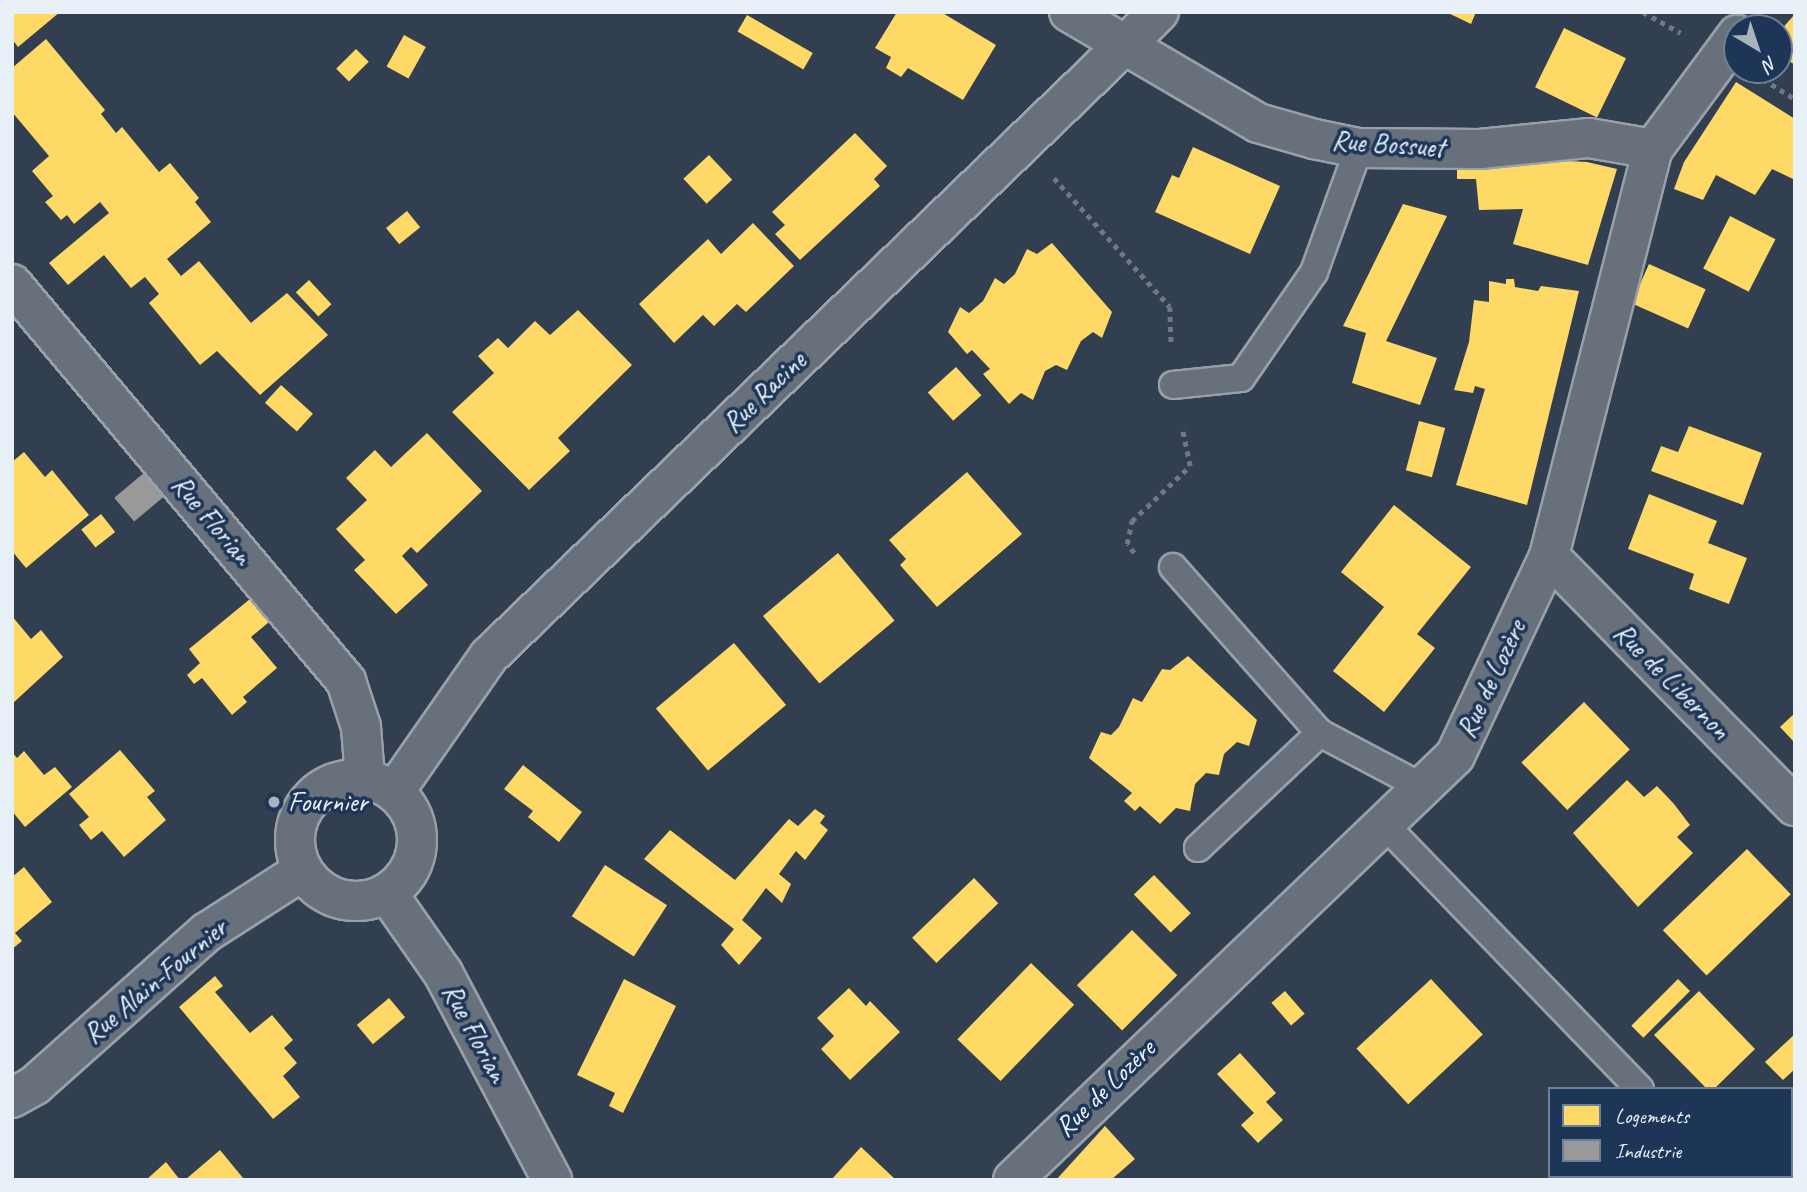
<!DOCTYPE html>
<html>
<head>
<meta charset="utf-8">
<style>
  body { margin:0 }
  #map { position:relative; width:1807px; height:1192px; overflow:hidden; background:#323f50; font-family:Caveat,sans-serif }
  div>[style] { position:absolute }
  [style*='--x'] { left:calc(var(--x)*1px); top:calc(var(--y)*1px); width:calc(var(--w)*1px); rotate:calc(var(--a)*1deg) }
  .homes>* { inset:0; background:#ffd966; transform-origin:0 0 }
  .industry>* { inset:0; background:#999; transform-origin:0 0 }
  .path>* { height:4.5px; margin-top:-2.25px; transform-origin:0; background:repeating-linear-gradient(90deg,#707881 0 5px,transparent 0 10px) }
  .roads { filter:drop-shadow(2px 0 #99a0aa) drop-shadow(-2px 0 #99a0aa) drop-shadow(0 2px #99a0aa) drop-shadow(0 -2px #99a0aa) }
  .service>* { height:26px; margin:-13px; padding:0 13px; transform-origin:13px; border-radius:13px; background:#67707b }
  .minor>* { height:38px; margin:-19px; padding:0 19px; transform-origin:19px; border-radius:19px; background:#67707b }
  .tertiary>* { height:38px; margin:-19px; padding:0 19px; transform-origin:19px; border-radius:19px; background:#67707b }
  .tertiary>.ring { margin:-19px; padding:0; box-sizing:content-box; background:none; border:38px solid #67707b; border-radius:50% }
  .dots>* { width:19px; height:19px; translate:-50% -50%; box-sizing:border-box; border:4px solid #1d3557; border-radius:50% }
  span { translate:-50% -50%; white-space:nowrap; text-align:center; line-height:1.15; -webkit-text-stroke:7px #1d3557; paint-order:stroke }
  .street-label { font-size:28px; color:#e8f1f8 }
  .poi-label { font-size:28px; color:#e8f1f8 }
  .left { translate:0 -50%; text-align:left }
  .frame { position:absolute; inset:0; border:14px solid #e8f1f8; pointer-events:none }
  .legend { position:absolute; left:1548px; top:1087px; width:245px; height:91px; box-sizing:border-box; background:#1d3557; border:2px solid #6e8097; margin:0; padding:9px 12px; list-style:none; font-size:21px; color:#e8f1f8 }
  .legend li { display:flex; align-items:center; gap:14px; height:35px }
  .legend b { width:35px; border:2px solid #6e8097 }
  .north { position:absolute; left:1723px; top:14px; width:70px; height:70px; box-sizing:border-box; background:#1d3557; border:2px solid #6e8097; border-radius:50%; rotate:141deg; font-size:19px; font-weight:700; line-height:28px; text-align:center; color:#e8f1f8 }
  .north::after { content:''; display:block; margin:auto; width:24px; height:32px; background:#a8b3bd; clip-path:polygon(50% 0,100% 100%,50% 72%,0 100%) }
</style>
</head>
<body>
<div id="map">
  <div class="homes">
    <div style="clip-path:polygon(12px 12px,60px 12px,18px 47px,12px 39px)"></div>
    <div style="clip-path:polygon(897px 12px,941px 12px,996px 45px,963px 100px,908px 68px,901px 77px,886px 68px,891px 57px,875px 48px)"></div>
    <div style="clip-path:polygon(1446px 12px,1476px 12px,1471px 24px)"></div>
    <div style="clip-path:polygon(1795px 14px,1795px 65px,1779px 54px,1779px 32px)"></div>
    <div style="left:747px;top:15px;width:76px;height:19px;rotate:30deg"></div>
    <div style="left:1564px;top:28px;width:69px;height:66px;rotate:26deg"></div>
    <div style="left:404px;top:35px;width:25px;height:36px;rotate:29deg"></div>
    <div style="clip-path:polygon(46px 39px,105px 110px,101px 114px,116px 133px,122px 127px,159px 172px,170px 163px,199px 198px,195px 202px,211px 222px,167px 259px,181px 276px,199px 261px,251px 323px,287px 293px,328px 335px,260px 395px,217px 351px,200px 365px,149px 303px,159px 294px,145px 277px,131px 288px,104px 255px,68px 285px,49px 263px,109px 213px,100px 202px,74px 224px,67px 215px,61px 220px,45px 202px,53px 196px,32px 171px,49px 156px,12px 112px,12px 68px)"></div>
    <div style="left:356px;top:49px;width:18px;height:28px;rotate:45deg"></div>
    <div style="clip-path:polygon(1736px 82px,1795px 119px,1795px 180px,1772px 169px,1755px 195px,1716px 175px,1703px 200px,1674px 189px,1684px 162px)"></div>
    <div style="clip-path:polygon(855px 133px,887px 166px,874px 179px,880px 186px,800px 260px,775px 234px,785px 225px,772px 212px)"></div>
    <div style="clip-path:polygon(1193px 147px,1280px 186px,1250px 254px,1155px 212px,1172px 175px,1179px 178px)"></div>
    <div style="left:709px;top:155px;width:34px;height:35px;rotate:47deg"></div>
    <div style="clip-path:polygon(1547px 160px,1587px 162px,1617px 169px,1588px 265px,1513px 244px,1523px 209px,1479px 210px,1476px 179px,1457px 179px,1457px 165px)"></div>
    <div style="clip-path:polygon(1403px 204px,1447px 216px,1386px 341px,1437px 358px,1420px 405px,1352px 383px,1366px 333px,1343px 326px)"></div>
    <div style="left:407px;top:211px;width:21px;height:27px;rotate:51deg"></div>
    <div style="left:1730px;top:216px;width:51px;height:59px;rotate:27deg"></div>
    <div style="clip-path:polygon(753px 223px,794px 266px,746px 312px,737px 304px,714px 326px,703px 315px,674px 343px,639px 304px,708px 239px,721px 254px)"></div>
    <div style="clip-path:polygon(1052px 243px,1112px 312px,1102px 338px,1093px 332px,1081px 341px,1067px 370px,1056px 365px,1045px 371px,1033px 400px,1021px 393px,1009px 404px,983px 374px,990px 369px,972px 350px,967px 354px,948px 332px,960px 307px,969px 313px,983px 301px,995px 278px,1004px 284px,1015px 274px,1027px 249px,1037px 254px)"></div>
    <div style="left:1649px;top:264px;width:62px;height:43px;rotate:24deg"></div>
    <div style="clip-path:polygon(1506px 279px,1514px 279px,1515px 287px,1538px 291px,1541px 286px,1579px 291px,1527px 505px,1456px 485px,1485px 389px,1475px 386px,1473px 393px,1454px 390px,1469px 342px,1474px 300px,1489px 302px,1489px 281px,1506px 284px)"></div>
    <div style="left:309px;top:280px;width:33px;height:18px;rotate:47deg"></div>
    <div style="clip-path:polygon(578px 310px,632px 365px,558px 438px,570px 451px,529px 490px,452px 412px,494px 373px,478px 356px,498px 338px,508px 348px,535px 321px,550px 335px)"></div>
    <div style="left:956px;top:367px;width:38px;height:38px;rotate:48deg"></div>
    <div style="left:281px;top:385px;width:43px;height:24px;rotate:42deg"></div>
    <div style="left:1419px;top:421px;width:27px;height:51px;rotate:15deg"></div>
    <div style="clip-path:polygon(1689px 426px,1762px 453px,1743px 505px,1651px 471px,1661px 446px,1678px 452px)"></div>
    <div style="clip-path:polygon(427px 433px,482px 491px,417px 553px,411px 547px,402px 556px,428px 585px,396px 614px,354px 570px,365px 560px,336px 529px,367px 500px,346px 478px,375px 450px,391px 467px)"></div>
    <div style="clip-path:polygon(24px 452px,45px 477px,52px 470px,89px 515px,26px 568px,12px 551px,12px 462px)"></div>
    <div style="clip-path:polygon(967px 472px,1022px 534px,937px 607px,900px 565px,906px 559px,889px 540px)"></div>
    <div style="clip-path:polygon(1649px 494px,1717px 521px,1708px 543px,1747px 558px,1729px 604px,1689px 589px,1694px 574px,1628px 549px)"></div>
    <div style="clip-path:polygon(1394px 505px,1471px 567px,1417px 634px,1435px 648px,1384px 712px,1333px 671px,1384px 607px,1341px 572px)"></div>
    <div style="left:101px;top:514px;width:23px;height:25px;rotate:52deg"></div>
    <div style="left:838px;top:553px;width:88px;height:98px;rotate:50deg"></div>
    <div style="clip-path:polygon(250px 599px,269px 622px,251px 637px,277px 668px,243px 697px,247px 702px,232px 715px,202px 678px,194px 684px,187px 675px,200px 663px,189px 649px)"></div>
    <div style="clip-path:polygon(12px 616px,31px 639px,41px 630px,63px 657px,12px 704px)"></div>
    <div style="left:734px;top:643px;width:81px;height:102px;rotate:50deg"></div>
    <div style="clip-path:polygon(1188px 656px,1257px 720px,1249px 746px,1237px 742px,1224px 754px,1219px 775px,1206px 773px,1195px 784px,1190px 811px,1176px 808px,1160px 824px,1140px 806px,1135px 811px,1124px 801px,1132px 793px,1089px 758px,1101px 732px,1111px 735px,1119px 727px,1133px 698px,1142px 702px,1162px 669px,1170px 670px)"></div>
    <div style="left:1584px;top:702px;width:66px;height:87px;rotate:46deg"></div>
    <div style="clip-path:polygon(1795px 713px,1795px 743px,1780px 727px)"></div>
    <div style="clip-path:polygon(120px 750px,155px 791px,147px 797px,166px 820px,124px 857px,102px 831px,91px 840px,79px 825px,89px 817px,69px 794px)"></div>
    <div style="clip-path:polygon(24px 751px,44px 775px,55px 767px,72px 787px,25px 827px,12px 811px,12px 752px,17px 758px)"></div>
    <div style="clip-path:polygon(523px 765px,582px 812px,559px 842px,528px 817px,533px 811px,504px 789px)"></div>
    <div style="clip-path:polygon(1627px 780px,1644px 797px,1657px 786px,1674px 804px,1690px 825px,1677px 837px,1693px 853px,1638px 907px,1573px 833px)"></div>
    <div style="clip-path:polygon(815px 809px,825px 816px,820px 823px,828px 830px,805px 860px,796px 851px,779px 874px,791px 884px,782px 903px,766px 888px,742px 920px,762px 938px,739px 965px,721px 945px,734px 929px,644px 859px,670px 830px,735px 880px,789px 819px,798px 826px)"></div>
    <div style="left:1747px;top:849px;width:63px;height:117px;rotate:46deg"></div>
    <div style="left:605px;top:865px;width:74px;height:61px;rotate:33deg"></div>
    <div style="clip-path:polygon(24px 867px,52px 902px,15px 933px,22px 941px,12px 949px,12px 877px)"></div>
    <div style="left:1154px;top:875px;width:53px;height:28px;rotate:46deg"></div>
    <div style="left:974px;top:878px;width:35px;height:86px;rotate:46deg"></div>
    <div style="left:1132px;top:930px;width:64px;height:78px;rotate:45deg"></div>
    <div style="left:1031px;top:963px;width:60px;height:106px;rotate:44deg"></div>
    <div style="clip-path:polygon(215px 976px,223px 986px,215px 992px,250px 1033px,272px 1015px,293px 1040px,284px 1048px,297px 1063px,283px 1076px,300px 1097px,273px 1119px,179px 1007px)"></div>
    <div style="clip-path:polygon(624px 979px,676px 1006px,623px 1113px,609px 1106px,615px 1093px,577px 1075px)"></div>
    <div style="left:1431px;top:979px;width:76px;height:102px;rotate:47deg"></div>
    <div style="left:1678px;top:979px;width:17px;height:66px;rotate:45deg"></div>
    <div style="clip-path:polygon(849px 988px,866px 1006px,870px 1001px,900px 1032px,850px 1080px,821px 1049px,834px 1036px,817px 1018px)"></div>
    <div style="left:1285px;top:991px;width:30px;height:18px;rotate:49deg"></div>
    <div style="clip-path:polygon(1699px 991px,1755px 1049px,1714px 1089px,1707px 1089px,1654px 1035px)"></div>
    <div style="left:389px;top:998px;width:25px;height:42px;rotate:50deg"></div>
    <div style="clip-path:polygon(1795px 1034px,1795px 1069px,1783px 1080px,1765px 1062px)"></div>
    <div style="clip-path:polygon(1240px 1053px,1276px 1093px,1266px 1102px,1283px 1120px,1258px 1143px,1241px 1125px,1254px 1113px,1217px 1074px)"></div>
    <div style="clip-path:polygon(1105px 1126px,1135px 1159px,1111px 1180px,1056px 1180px)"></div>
    <div style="clip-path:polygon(1791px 1128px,1795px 1132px,1791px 1174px)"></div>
    <div style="clip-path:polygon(861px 1147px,896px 1180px,831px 1180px)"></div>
    <div style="clip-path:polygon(220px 1150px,243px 1178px,185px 1180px)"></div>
    <div style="clip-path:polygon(166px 1162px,180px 1180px,146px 1180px)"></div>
    <div style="left:1697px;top:1176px;width:41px;height:5px"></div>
  </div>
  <div class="industry">
    <div style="left:151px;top:467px;width:31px;height:48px;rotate:50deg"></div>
  </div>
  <div class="path">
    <div style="--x:1643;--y:12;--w:43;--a:28.9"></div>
    <div style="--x:1763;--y:79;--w:38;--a:32"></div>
    <div style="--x:1054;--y:178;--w:173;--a:48"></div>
    <div style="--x:1170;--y:307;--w:35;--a:88"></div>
    <div style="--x:1134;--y:553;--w:11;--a:-128"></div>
    <div style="--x:1127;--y:544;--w:24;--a:-78"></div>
    <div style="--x:1132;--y:521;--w:80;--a:-43.5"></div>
    <div style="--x:1190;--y:466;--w:40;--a:-102"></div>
  </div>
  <div class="roads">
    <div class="service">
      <div style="--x:1173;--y:385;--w:68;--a:-5.9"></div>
      <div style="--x:1241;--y:378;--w:129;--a:-55.4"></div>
      <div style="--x:1314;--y:272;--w:132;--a:-70.1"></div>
      <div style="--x:1173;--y:567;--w:222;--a:48.5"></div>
      <div style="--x:1320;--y:733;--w:115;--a:27.9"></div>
      <div style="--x:1383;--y:823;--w:370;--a:46"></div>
      <div style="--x:1198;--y:848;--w:168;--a:-43.3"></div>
    </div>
    <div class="minor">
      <div style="--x:1069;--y:12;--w:219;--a:30.4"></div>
      <div style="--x:1258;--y:123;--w:58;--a:15.9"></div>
      <div style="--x:1314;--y:139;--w:46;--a:11.3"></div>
      <div style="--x:1359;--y:148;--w:121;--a:0.5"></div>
      <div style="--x:1480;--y:149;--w:110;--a:-5.8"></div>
      <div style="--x:1589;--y:138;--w:65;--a:9.8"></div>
      <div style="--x:12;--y:284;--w:519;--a:49.93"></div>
      <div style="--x:346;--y:681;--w:48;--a:71.9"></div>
      <div style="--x:361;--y:727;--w:52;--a:85.6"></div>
      <div style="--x:1549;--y:556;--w:351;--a:45.5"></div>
      <div style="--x:12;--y:1098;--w:26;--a:-29"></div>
      <div style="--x:35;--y:1085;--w:230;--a:-41.7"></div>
      <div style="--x:207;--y:932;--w:113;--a:-32.7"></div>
      <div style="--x:1013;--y:1180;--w:612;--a:-43.81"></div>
      <div style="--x:1455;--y:756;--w:221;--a:-64.8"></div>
      <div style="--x:1549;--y:556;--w:420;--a:-75.7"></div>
      <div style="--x:1653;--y:149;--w:142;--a:-53.6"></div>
    </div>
    <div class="tertiary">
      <div class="ring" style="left:295px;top:779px;width:84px;height:84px"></div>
      <div style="--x:394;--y:792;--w:166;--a:-55.1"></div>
      <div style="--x:489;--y:656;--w:929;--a:-43.87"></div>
      <div style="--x:387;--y:893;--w:98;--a:55"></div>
      <div style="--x:443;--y:973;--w:234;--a:62.2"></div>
    </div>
  </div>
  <div class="dots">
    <div style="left:274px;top:802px;background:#a8b3bd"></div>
  </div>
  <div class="street-label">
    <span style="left:1388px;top:144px;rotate:4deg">Rue Bossuet</span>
    <span style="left:764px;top:392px;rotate:-44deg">Rue Racine</span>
    <span style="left:212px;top:520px;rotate:50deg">Rue Florian</span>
    <span style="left:1491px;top:679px;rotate:-65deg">Rue de Lozère</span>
    <span style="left:1672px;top:681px;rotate:45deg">Rue de Libernon</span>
    <span style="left:155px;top:981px;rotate:-40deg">Rue Alain-Fournier</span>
    <span style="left:475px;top:1033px;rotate:62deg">Rue Florian</span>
    <span style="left:1105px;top:1088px;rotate:-44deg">Rue de Lozère</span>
  </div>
  <div class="poi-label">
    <span class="left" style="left:288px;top:802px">Fournier</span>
  </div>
  <div class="frame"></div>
  <ul class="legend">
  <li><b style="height:19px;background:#ffd966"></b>Logements</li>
  <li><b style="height:19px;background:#999"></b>Industrie</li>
  </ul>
  <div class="north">N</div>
</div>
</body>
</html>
